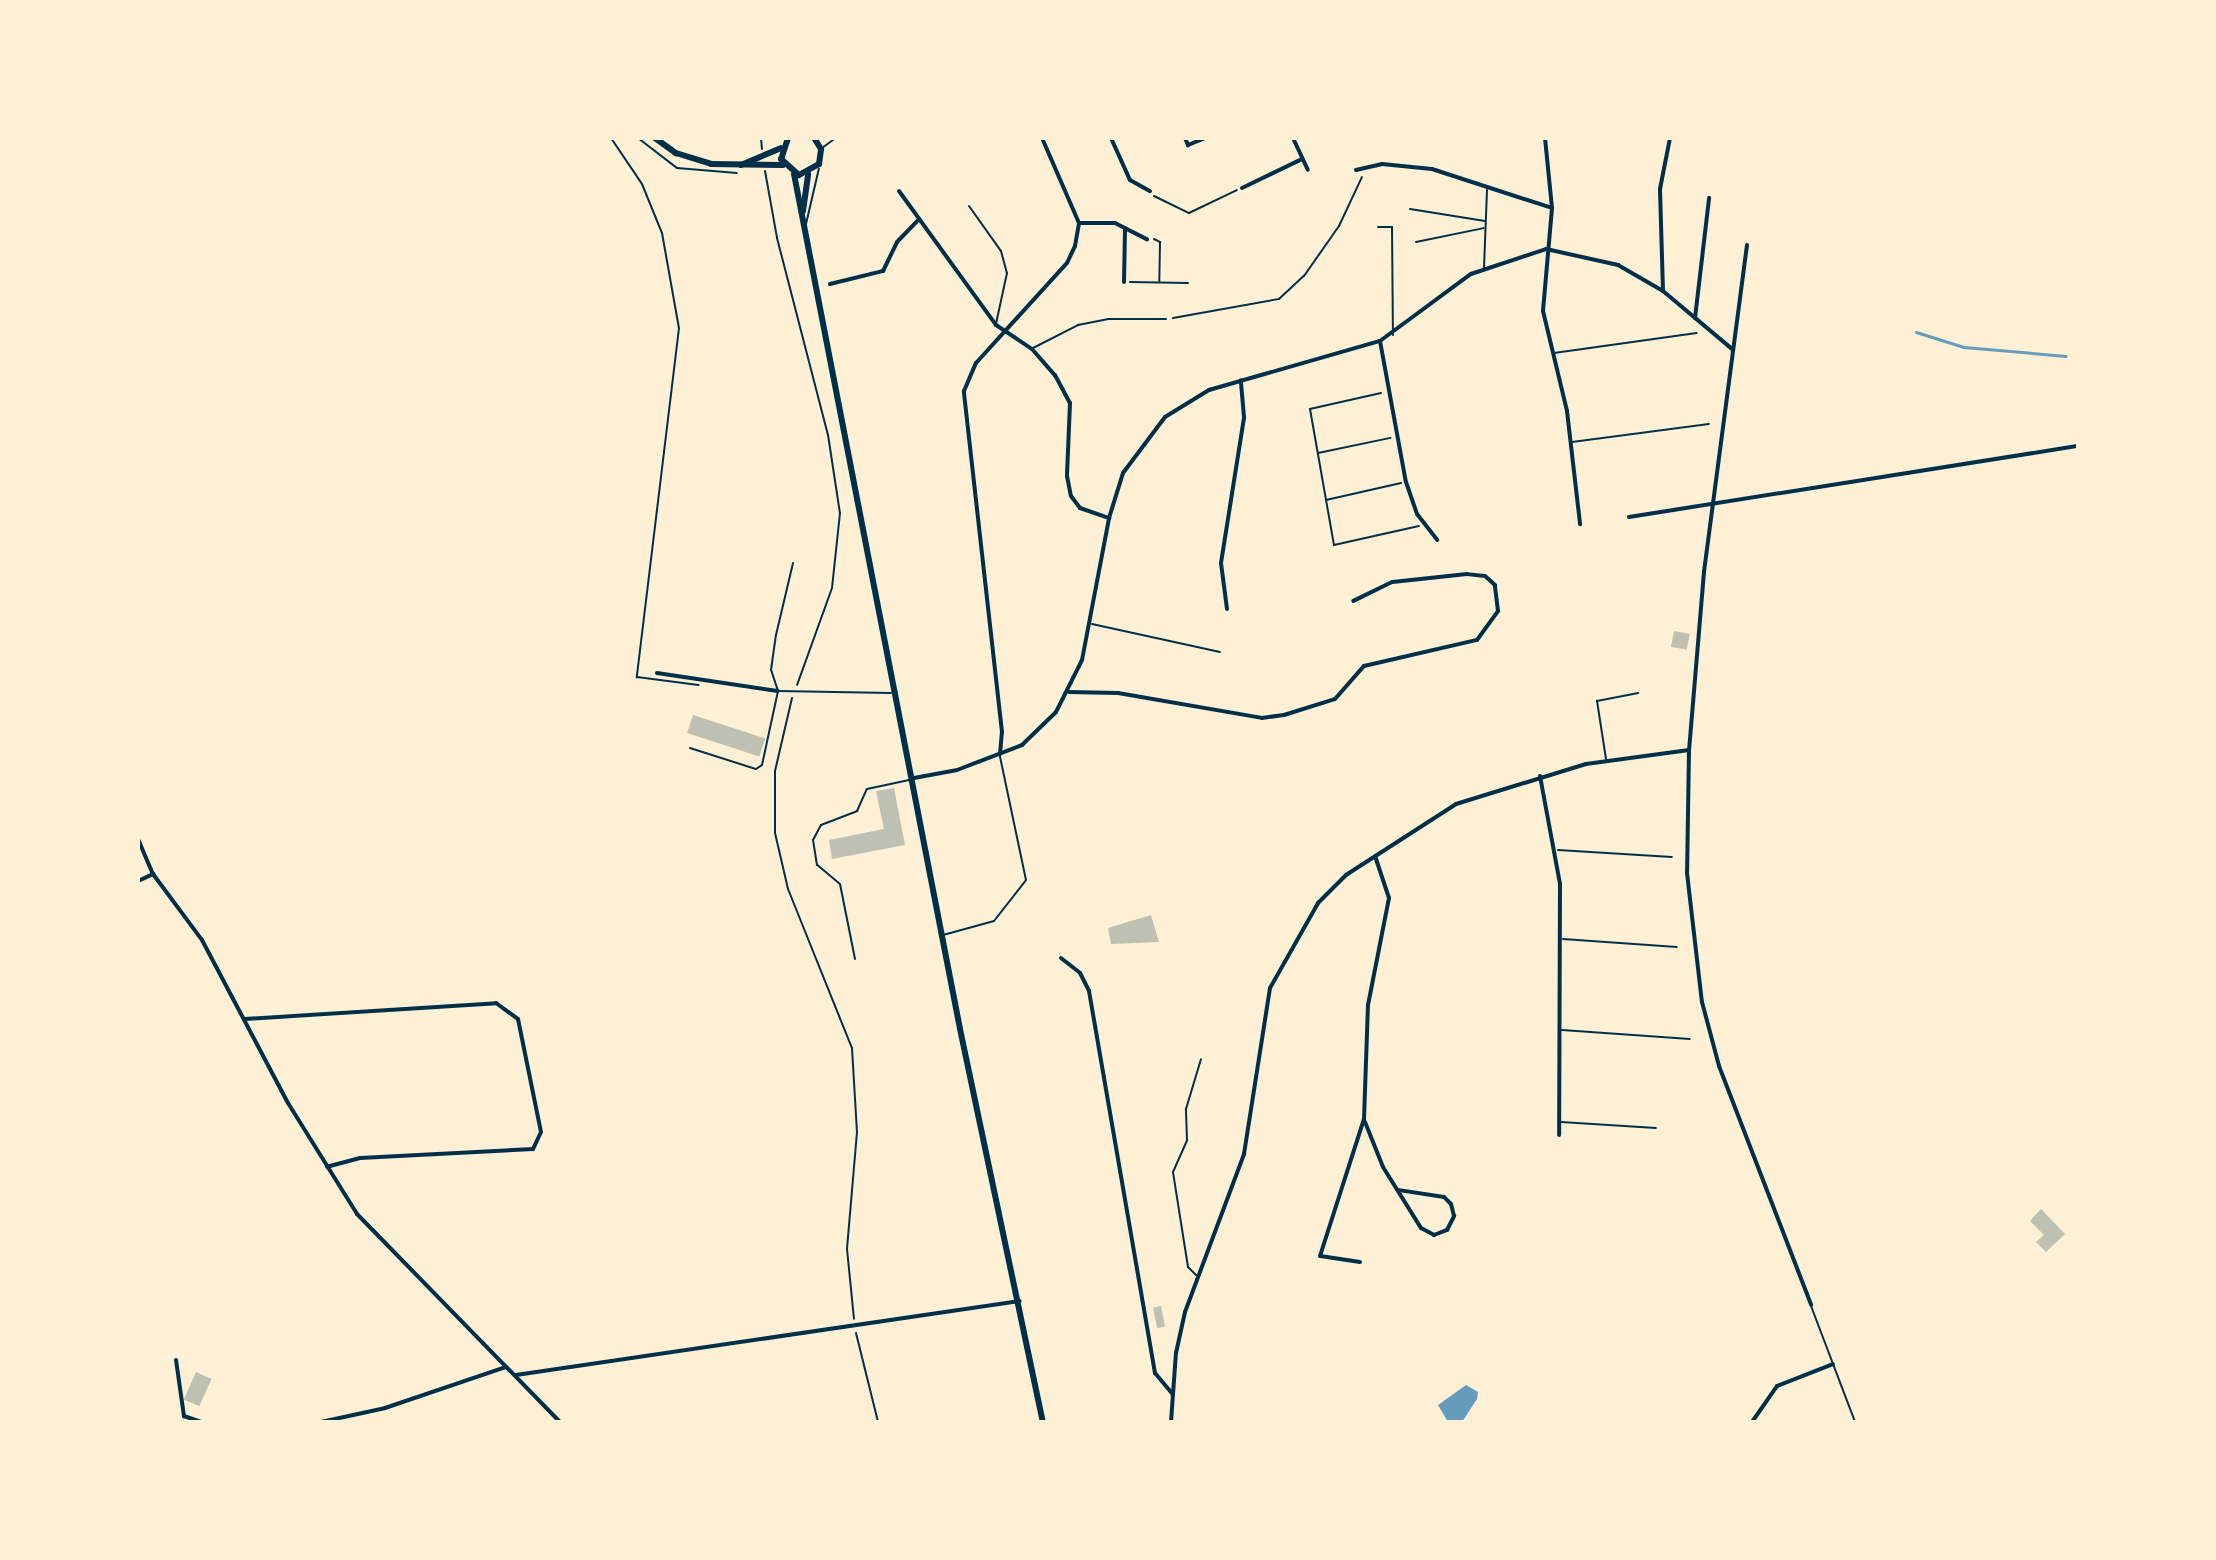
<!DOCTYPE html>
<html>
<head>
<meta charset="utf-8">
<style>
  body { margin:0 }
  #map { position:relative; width:2216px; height:1560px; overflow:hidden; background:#fdf0d5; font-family:Quicksand,sans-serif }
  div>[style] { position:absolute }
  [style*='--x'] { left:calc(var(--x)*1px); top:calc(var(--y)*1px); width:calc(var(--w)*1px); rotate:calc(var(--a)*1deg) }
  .water>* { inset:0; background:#669bbc }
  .stream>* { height:3px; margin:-1.5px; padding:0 1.5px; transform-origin:1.5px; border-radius:1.5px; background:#669bbc }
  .building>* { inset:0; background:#bec0b2; transform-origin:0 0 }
  .path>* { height:2px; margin:-1px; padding:0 1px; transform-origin:1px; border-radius:1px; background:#003049 }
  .service>* { height:2px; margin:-1px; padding:0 1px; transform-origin:1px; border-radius:1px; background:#003049 }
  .minor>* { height:4px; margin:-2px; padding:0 2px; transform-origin:2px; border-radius:2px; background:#003049 }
  .secondary>* { height:6px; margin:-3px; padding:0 3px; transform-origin:3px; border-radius:3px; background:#003049 }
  span { translate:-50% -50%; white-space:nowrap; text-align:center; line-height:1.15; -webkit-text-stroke:6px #fdf0d5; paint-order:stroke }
  .frame { position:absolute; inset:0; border:140px solid #fdf0d5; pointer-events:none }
</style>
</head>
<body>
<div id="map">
  <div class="water">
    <div style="clip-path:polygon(1466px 1385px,1478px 1392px,1477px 1399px,1462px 1422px,1448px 1422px,1438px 1405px)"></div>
  </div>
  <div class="stream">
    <div style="--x:1916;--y:332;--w:50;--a:17.4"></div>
    <div style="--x:1964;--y:347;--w:102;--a:5"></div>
  </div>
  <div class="building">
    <div style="left:1674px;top:631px;width:16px;height:16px;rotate:11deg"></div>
    <div style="left:693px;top:715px;width:76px;height:19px;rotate:18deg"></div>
    <div style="clip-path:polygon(894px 788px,905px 845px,832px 859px,829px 840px,884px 829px,876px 791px)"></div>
    <div style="clip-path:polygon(1151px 915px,1159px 942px,1111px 944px,1108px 928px)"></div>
    <div style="clip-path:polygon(2041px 1209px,2065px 1234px,2046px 1252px,2036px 1242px,2044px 1235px,2030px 1221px)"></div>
    <div style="left:1161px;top:1306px;width:21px;height:8px;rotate:79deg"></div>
    <div style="left:196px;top:1372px;width:17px;height:30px;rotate:24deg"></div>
  </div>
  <div class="path">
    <div style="--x:611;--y:138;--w:55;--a:56"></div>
    <div style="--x:642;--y:184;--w:53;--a:67.8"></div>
    <div style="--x:662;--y:233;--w:97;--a:79.9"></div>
    <div style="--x:679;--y:328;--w:352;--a:96.9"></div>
    <div style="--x:637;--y:677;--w:62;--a:7.5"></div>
    <div style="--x:638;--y:138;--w:49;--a:37.6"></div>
    <div style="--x:677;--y:168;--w:60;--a:4.8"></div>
    <div style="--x:761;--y:138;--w:11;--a:85"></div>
    <div style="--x:765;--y:171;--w:68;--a:79.8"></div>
    <div style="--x:777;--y:238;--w:203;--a:75.5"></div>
    <div style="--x:828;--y:435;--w:79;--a:81.3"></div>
    <div style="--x:840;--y:513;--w:75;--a:96.1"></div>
    <div style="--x:832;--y:588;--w:103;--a:109.8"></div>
    <div style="--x:1154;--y:196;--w:39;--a:26"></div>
    <div style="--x:1189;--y:213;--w:53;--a:-25.6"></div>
    <div style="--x:1154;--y:239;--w:7;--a:27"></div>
    <div style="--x:1160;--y:242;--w:39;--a:91"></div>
    <div style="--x:1130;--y:282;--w:58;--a:1"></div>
    <div style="--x:1173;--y:318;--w:108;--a:-10.2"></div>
    <div style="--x:1279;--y:299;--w:34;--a:-43"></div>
    <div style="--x:1304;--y:276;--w:61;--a:-55"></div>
    <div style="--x:1339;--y:226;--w:54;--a:-64.9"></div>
    <div style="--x:1381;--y:393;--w:73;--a:167.3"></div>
    <div style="--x:1310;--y:409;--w:138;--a:80"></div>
    <div style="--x:1334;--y:545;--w:87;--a:-12.6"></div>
    <div style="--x:1318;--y:453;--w:74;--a:-11.8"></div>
    <div style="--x:1326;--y:500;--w:77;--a:-12.8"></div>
    <div style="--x:792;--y:698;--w:75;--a:103.1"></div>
    <div style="--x:775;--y:771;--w:62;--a:90"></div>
    <div style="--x:775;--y:833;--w:57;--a:76.9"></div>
    <div style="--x:788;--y:889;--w:171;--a:68.1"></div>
    <div style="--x:852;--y:1048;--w:84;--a:86.6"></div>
    <div style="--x:857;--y:1132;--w:117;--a:94.9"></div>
    <div style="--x:847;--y:1249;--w:70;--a:84.3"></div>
    <div style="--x:856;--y:1333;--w:92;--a:76.1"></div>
  </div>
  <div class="service">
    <div style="--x:822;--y:148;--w:17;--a:-36"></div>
    <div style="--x:969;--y:206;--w:55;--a:54.6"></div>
    <div style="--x:1001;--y:251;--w:23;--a:75"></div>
    <div style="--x:1007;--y:273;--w:52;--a:102.2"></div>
    <div style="--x:1410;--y:209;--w:76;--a:9.1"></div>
    <div style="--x:806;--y:224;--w:57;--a:-76.9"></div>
    <div style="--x:1378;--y:227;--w:14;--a:0"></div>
    <div style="--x:1392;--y:227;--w:108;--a:89.5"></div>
    <div style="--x:1416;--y:242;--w:69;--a:-11.6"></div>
    <div style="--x:1484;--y:268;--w:78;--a:-87.8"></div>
    <div style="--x:1033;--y:348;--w:51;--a:-27.1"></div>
    <div style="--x:1078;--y:325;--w:31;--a:-11"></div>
    <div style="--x:1108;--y:319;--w:58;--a:0"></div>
    <div style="--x:1554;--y:353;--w:144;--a:-8"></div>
    <div style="--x:1572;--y:442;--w:138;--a:-7.5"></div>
    <div style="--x:1092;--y:624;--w:131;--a:12.3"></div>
    <div style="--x:778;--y:691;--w:113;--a:1"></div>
    <div style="--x:690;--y:748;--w:69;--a:17.7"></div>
    <div style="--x:756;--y:769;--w:7;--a:-34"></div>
    <div style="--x:762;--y:765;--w:76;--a:-77.8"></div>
    <div style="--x:778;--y:691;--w:22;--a:-108"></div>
    <div style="--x:771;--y:670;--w:35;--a:-82"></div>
    <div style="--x:776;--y:635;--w:74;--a:-76.7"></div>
    <div style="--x:1606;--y:759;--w:59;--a:-98.8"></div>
    <div style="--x:1597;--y:701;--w:42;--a:-11"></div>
    <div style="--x:1558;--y:850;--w:114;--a:3.5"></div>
    <div style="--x:943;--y:935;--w:53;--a:-15.4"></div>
    <div style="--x:994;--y:921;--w:52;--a:-52"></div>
    <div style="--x:1026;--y:880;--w:126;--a:-101.9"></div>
    <div style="--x:1563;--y:939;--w:114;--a:4"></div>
    <div style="--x:855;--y:959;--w:76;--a:-101.3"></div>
    <div style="--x:840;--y:884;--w:30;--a:-140"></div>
    <div style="--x:817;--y:865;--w:25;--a:-99"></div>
    <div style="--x:813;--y:840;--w:17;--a:-62"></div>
    <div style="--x:821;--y:825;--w:39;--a:-21"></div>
    <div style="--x:857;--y:811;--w:24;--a:-66"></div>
    <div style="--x:867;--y:789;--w:43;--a:-12.1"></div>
    <div style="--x:1562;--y:1030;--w:128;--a:4"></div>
    <div style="--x:1561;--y:1122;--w:95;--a:3.6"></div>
    <div style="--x:1196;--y:1275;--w:11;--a:-135"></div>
    <div style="--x:1188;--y:1267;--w:96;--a:-99"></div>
    <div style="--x:1173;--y:1172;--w:35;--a:-66"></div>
    <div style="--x:1187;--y:1140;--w:31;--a:-92"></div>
    <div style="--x:1186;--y:1109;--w:52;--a:-73.3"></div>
    <div style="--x:1811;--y:1306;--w:124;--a:69.2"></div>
  </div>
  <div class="minor">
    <div style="--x:1111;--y:138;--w:46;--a:65.7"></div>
    <div style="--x:1130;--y:180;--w:23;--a:29"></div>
    <div style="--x:1185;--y:138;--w:8;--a:67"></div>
    <div style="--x:1188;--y:145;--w:18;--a:-22"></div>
    <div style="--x:1293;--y:138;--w:35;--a:65"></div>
    <div style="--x:1429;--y:138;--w:6;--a:0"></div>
    <div style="--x:1545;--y:138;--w:70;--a:84.3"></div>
    <div style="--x:1552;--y:208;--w:103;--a:95"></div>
    <div style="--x:1543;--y:311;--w:103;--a:76.5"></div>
    <div style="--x:1567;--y:411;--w:114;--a:83.4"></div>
    <div style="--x:1356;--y:170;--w:27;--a:-13"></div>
    <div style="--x:1382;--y:164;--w:50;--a:5.7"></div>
    <div style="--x:1432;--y:169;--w:126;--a:18"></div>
    <div style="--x:1242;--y:188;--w:67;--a:-25.8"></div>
    <div style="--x:899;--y:191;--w:165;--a:54.1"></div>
    <div style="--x:996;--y:325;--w:43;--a:33.7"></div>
    <div style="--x:1032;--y:349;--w:35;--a:49"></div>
    <div style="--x:1055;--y:375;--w:32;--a:62"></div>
    <div style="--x:1070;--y:403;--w:73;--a:92.4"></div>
    <div style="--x:1067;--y:476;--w:20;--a:79"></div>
    <div style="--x:1071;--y:496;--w:15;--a:53"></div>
    <div style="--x:1080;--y:508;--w:31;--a:19"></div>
    <div style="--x:1079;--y:223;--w:36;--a:0"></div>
    <div style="--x:1115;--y:223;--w:36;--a:27"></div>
    <div style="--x:1747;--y:245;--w:330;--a:97.5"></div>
    <div style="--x:1704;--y:572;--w:179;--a:94.8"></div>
    <div style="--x:1689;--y:750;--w:123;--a:90.9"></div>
    <div style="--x:1687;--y:873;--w:130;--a:83.4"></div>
    <div style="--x:1702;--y:1002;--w:66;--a:75.1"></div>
    <div style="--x:1719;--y:1066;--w:256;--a:68.9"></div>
    <div style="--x:1124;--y:282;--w:54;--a:-88.9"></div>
    <div style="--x:830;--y:284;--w:55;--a:-13.8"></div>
    <div style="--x:883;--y:271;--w:32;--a:-64"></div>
    <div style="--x:897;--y:242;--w:29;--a:-46"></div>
    <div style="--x:1663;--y:291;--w:102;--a:-91.7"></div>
    <div style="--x:1660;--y:189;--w:52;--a:-78.9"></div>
    <div style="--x:1695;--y:318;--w:121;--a:-83.3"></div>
    <div style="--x:1380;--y:341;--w:143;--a:79.6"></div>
    <div style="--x:1406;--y:482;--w:34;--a:71"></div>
    <div style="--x:1417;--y:514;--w:33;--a:52"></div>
    <div style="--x:1629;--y:517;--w:455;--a:-9"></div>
    <div style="--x:1227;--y:609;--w:46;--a:-97.4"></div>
    <div style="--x:1221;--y:563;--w:148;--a:-81"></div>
    <div style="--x:1244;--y:417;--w:37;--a:-95"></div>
    <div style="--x:657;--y:673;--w:122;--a:8.5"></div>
    <div style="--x:1069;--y:692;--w:49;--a:1.2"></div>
    <div style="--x:1118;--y:693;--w:146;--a:9.8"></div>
    <div style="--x:1262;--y:718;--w:22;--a:-8"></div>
    <div style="--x:1284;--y:715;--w:53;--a:-17.4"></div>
    <div style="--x:1335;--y:699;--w:44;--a:-48.7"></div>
    <div style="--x:1364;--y:666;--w:116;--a:-13"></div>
    <div style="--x:1477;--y:640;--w:36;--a:-54"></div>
    <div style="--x:1498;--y:611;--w:26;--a:-97"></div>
    <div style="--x:1495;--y:585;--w:13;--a:-138"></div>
    <div style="--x:1485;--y:576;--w:18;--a:-174"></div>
    <div style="--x:1467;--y:574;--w:75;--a:173.9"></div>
    <div style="--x:1392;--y:582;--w:43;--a:154"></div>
    <div style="--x:1000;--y:754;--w:22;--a:-85"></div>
    <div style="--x:1002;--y:732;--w:343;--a:-96.4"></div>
    <div style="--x:964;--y:391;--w:30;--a:-67"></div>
    <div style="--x:976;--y:363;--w:135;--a:-47.7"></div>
    <div style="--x:1067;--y:263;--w:19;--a:-65"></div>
    <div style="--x:1075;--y:246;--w:23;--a:-80"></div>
    <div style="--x:1079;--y:223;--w:93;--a:-113.5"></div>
    <div style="--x:1540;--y:776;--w:110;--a:79.5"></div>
    <div style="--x:1560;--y:884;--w:251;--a:90.2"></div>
    <div style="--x:914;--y:778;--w:44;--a:-10.5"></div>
    <div style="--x:957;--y:770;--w:70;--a:-21"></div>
    <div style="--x:1022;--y:745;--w:47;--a:-44.1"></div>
    <div style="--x:1056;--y:712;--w:58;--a:-63.4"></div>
    <div style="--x:1082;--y:660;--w:145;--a:-79.2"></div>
    <div style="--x:1109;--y:518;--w:47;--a:-72.7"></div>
    <div style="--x:1123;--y:473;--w:70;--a:-53.1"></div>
    <div style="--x:1165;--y:417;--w:52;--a:-31.5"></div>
    <div style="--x:1209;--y:390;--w:178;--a:-16"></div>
    <div style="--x:1380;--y:341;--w:113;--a:-36.4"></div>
    <div style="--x:1471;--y:274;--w:79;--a:-18.4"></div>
    <div style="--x:1546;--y:249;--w:74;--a:12.5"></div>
    <div style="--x:1618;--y:265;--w:52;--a:30"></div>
    <div style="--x:1663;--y:291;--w:90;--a:40"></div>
    <div style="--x:138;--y:839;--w:38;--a:67"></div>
    <div style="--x:153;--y:874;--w:82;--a:53.4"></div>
    <div style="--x:202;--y:940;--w:184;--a:62.2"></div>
    <div style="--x:288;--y:1103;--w:131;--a:58.1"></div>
    <div style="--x:357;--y:1214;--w:291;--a:45.7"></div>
    <div style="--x:138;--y:881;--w:17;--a:-25"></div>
    <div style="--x:1061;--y:958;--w:24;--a:38"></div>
    <div style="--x:1080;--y:973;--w:20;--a:63"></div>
    <div style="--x:1089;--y:991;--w:388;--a:80.2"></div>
    <div style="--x:1155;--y:1373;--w:26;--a:50"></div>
    <div style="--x:245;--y:1019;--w:252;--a:-3.6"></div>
    <div style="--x:496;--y:1003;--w:27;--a:36"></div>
    <div style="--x:518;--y:1019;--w:115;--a:78.5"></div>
    <div style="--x:541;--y:1132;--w:19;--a:115"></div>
    <div style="--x:533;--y:1149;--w:173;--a:177"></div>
    <div style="--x:360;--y:1158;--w:34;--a:165"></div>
    <div style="--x:1365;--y:1122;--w:48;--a:68.2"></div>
    <div style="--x:1383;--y:1167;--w:72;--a:58.1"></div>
    <div style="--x:1421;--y:1228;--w:15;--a:28"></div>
    <div style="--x:1434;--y:1235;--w:14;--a:-21"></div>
    <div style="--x:1447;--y:1230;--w:16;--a:-63"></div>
    <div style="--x:1454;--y:1216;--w:12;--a:-104"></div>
    <div style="--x:1451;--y:1204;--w:10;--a:-135"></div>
    <div style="--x:1444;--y:1197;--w:47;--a:-171.3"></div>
    <div style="--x:1360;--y:1262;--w:40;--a:-171.5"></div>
    <div style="--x:1320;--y:1256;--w:144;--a:-72.2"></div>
    <div style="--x:1364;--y:1119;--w:114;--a:-88"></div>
    <div style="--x:1368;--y:1005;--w:109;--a:-78.9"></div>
    <div style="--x:1389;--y:898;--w:44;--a:-108.4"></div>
    <div style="--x:176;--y:1360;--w:57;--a:81.9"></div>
    <div style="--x:184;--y:1416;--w:18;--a:19"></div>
    <div style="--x:516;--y:1375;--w:509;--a:-8.35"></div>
    <div style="--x:321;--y:1422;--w:66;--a:-12.3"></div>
    <div style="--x:385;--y:1408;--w:128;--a:-18.7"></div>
    <div style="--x:1171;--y:1422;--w:69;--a:-85.9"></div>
    <div style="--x:1176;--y:1353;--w:42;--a:-77.6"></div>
    <div style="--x:1185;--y:1312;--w:169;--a:-69.5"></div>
    <div style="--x:1244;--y:1154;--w:168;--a:-81.1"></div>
    <div style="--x:1270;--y:988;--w:98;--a:-60.5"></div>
    <div style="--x:1318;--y:903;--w:40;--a:-45"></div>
    <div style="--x:1346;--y:875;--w:131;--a:-32.8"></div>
    <div style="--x:1456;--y:804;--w:136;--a:-17.1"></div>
    <div style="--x:1586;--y:764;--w:104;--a:-7.7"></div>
    <div style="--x:1752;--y:1422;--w:44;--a:-55.2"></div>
    <div style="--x:1777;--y:1386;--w:60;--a:-21.4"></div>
  </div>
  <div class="secondary">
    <div style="--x:655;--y:138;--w:26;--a:36"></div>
    <div style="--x:676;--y:153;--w:37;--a:17"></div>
    <div style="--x:711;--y:164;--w:72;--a:0.8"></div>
    <div style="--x:788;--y:138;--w:22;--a:108"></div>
    <div style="--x:781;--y:159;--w:24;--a:42"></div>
    <div style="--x:799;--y:175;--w:23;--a:-29"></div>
    <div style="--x:819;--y:164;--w:15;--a:-82"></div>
    <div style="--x:821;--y:149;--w:13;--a:-122"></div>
    <div style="--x:741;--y:165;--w:43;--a:-23"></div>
    <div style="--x:794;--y:174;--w:871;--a:79.01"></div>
    <div style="--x:960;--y:1029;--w:402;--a:78.1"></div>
    <div style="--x:803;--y:211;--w:37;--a:-82"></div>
  </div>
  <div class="frame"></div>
</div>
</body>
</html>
